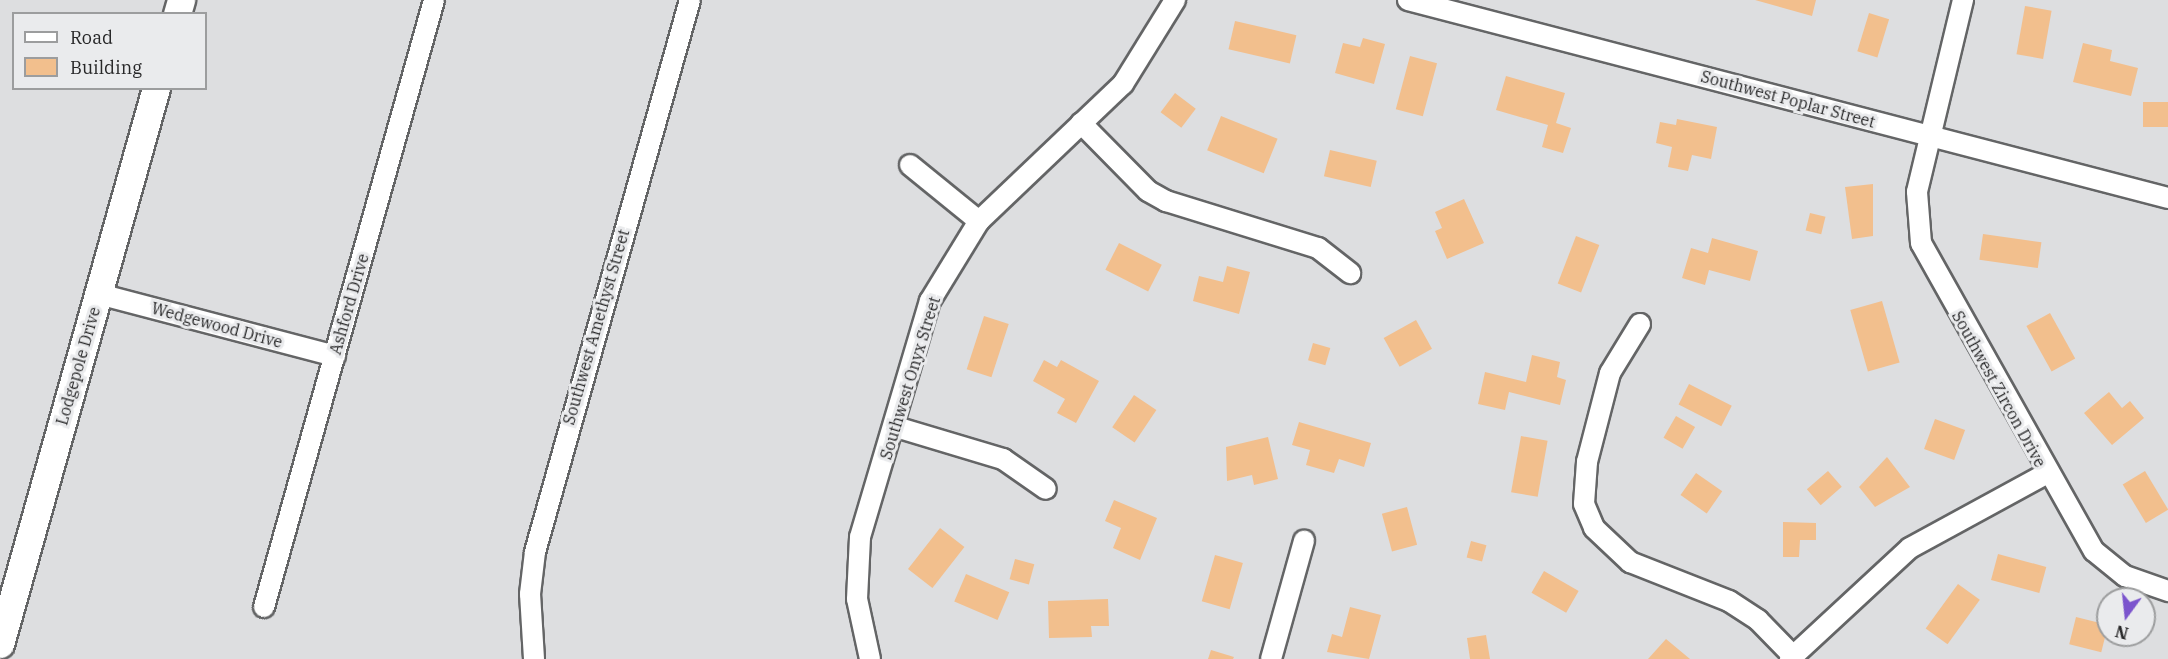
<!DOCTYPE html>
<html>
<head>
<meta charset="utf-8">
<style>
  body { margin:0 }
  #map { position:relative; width:2168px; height:659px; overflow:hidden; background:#dddee0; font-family:"IBM Plex Serif",serif }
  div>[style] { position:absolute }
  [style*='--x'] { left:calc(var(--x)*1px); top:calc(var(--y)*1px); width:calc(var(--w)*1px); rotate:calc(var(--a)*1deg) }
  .building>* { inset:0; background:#f2bf8d; transform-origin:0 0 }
  .roads { filter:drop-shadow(2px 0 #646566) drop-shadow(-2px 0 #646566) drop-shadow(0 2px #646566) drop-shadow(0 -2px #646566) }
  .street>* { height:20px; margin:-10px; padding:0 10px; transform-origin:10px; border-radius:10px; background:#fff }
  .secondary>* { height:27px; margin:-13.5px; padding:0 13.5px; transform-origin:13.5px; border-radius:13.5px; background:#fff }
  span { translate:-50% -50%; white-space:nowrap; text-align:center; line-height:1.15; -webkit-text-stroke:6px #eaebed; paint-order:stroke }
  .street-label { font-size:16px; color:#272728 }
  .legend { position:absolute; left:12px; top:12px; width:195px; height:78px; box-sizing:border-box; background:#eaebed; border:2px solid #9c9d9e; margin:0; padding:8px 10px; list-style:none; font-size:18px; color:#272728 }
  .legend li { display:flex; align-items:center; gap:12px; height:30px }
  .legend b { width:30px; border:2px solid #9c9d9e }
  .north { position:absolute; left:2096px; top:587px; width:60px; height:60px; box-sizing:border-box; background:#eaebed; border:2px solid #9c9d9e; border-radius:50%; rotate:195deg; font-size:16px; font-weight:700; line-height:24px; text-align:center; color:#272728 }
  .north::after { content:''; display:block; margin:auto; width:21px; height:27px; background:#7b54cd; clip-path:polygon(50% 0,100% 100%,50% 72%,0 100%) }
</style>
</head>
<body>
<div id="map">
  <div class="building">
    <div style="clip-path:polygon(1755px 0,1816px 0,1812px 16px)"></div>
    <div style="left:2025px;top:6px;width:27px;height:49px;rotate:10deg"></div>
    <div style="left:1869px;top:13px;width:21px;height:40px;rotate:17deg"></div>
    <div style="left:1235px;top:21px;width:63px;height:29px;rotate:13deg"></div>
    <div style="clip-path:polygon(1363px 38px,1385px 44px,1374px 84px,1335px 73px,1343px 43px,1360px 47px)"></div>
    <div style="clip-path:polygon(2083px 43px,2112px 50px,2110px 61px,2138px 68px,2131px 96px,2073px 82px)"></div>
    <div style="left:1410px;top:56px;width:28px;height:55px;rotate:15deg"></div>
    <div style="clip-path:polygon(1506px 76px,1565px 93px,1556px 123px,1571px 128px,1563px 153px,1542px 147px,1548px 125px,1496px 110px)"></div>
    <div style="left:1175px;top:93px;width:26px;height:24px;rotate:37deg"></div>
    <div style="left:2143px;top:102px;width:25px;height:25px"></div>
    <div style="left:1221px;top:116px;width:61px;height:37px;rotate:22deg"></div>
    <div style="clip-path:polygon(1677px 119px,1717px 127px,1711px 159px,1692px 155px,1688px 171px,1668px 167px,1672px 147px,1656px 143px,1660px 122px,1676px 125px)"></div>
    <div style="left:1330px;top:150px;width:48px;height:27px;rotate:13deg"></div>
    <div style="clip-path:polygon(1873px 184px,1873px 236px,1852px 239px,1845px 187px)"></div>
    <div style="clip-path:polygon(1464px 199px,1484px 243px,1447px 259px,1435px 231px,1442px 228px,1435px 212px)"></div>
    <div style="left:1810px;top:213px;width:16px;height:18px;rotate:14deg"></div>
    <div style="left:1983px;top:234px;width:59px;height:26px;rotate:8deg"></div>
    <div style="left:1576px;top:236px;width:25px;height:51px;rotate:21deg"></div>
    <div style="clip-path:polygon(1712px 238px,1758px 251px,1750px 281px,1709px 270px,1705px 285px,1682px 278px,1691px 248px,1708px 253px)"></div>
    <div style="left:1119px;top:243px;width:48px;height:30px;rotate:27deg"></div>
    <div style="clip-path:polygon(1227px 266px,1250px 272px,1239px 314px,1193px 301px,1199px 276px,1223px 282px)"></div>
    <div style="left:1882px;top:301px;width:64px;height:33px;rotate:74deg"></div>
    <div style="left:2050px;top:313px;width:52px;height:27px;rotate:61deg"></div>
    <div style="left:984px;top:316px;width:26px;height:56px;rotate:18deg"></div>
    <div style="left:1416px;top:320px;width:33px;height:37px;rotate:61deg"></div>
    <div style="left:1313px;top:343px;width:18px;height:18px;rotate:16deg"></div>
    <div style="clip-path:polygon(1532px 355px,1560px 362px,1557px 377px,1566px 380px,1560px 405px,1509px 392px,1505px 410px,1478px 404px,1485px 372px,1526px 382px)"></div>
    <div style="clip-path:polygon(1044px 360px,1057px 367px,1061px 360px,1099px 381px,1076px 423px,1057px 413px,1065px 399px,1033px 381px)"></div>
    <div style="left:1689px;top:384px;width:48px;height:23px;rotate:27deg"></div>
    <div style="clip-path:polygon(2109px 392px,2122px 408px,2130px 401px,2144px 418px,2112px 445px,2084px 413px)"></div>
    <div style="left:1134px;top:395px;width:27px;height:39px;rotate:34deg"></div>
    <div style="left:1676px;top:416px;width:22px;height:25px;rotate:30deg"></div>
    <div style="left:1935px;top:419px;width:32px;height:32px;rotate:20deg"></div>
    <div style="clip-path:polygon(1299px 422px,1371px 443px,1364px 467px,1339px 459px,1334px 473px,1306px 465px,1310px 450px,1292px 445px)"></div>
    <div style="left:1521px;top:436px;width:27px;height:57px;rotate:10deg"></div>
    <div style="clip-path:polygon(1268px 437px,1278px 479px,1254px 485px,1252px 475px,1227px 481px,1226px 447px)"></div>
    <div style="clip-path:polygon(1887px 457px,1910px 487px,1875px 507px,1859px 487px)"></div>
    <div style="left:1828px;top:471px;width:21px;height:28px;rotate:49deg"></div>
    <div style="left:2145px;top:471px;width:45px;height:26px;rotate:59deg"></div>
    <div style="left:1696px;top:473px;width:32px;height:27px;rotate:35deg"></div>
    <div style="clip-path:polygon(1114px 500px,1157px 518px,1140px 560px,1113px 548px,1121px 528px,1105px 521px)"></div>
    <div style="left:1407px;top:507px;width:39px;height:26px;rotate:75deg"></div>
    <div style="clip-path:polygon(1783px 522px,1816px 523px,1816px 540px,1800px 540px,1799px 557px,1783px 557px)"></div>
    <div style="left:940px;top:528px;width:31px;height:52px;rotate:38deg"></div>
    <div style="left:1471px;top:541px;width:16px;height:17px;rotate:15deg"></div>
    <div style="left:1998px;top:554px;width:50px;height:27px;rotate:15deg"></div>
    <div style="left:1215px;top:555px;width:29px;height:48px;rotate:16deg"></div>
    <div style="left:1015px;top:559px;width:20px;height:21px;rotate:15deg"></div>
    <div style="left:1544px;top:571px;width:40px;height:25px;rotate:30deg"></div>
    <div style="left:966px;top:574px;width:47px;height:30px;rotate:23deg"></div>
    <div style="left:1958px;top:584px;width:27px;height:55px;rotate:36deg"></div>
    <div style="clip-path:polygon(1108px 599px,1109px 626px,1091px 626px,1092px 637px,1049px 638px,1048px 601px)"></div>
    <div style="clip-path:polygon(1350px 607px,1381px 615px,1369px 659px,1327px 652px,1332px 634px,1342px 637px)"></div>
    <div style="left:2076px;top:617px;width:33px;height:28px;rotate:14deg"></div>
    <div style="clip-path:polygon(1486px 635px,1490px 659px,1470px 659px,1467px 638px)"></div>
    <div style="clip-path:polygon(1666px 639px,1690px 659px,1648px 659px)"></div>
    <div style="clip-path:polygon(1211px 650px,1234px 657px,1233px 659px,1208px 659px)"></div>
  </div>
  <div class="roads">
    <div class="street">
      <div style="--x:1408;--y:0;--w:785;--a:14.6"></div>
      <div style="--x:1963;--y:0;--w:197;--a:103.5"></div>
      <div style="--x:1917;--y:192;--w:51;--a:85.5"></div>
      <div style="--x:1921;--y:243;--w:353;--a:60.7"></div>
      <div style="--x:2094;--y:551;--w:40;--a:39"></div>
      <div style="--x:2125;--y:576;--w:46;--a:19.2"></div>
      <div style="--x:1081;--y:123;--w:95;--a:45.4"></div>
      <div style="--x:1148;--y:191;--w:21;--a:29"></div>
      <div style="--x:1166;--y:201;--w:159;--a:17.2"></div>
      <div style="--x:1318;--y:248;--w:41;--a:38"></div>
      <div style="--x:910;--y:165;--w:89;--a:39.1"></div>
      <div style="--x:99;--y:294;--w:244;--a:14.7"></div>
      <div style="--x:1640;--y:324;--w:57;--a:121.5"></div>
      <div style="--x:1610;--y:373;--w:92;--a:104.5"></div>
      <div style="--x:1587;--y:462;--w:42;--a:94.1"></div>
      <div style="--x:1584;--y:504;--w:26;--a:67"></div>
      <div style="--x:1594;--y:528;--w:50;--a:43.4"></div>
      <div style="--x:1630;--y:562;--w:106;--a:21.5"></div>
      <div style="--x:1729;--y:601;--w:35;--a:33"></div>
      <div style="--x:1758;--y:620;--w:50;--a:45.8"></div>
      <div style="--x:896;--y:427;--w:112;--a:16.7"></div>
      <div style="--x:1003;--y:459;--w:52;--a:34.9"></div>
      <div style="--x:264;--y:607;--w:630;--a:-74.35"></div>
      <div style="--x:534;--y:659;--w:65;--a:-93.5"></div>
      <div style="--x:530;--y:594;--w:42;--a:-83.2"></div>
      <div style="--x:535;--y:552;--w:573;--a:-74.32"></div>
      <div style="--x:870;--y:659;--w:61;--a:-102.2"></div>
      <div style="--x:857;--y:599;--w:62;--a:-87.2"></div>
      <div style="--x:860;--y:537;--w:246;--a:-73.5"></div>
      <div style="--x:930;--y:301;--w:94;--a:-58.5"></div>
      <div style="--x:979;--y:221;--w:199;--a:-43.6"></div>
      <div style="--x:1123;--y:84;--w:99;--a:-58.2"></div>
      <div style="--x:1271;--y:659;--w:123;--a:-74.4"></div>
      <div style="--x:1790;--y:659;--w:163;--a:-42.8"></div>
      <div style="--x:1910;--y:548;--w:155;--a:-28.6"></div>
    </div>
    <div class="secondary">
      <div style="--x:177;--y:14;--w:15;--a:-74"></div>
      <div style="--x:0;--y:644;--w:577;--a:-74.33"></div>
    </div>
  </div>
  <div class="street-label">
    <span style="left:1788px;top:99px;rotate:15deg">Southwest Poplar Street</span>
    <span style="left:349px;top:304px;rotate:-74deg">Ashford Drive</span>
    <span style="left:217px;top:325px;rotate:15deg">Wedgewood Drive</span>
    <span style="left:596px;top:327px;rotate:-74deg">Southwest Amethyst Street</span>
    <span style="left:78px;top:366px;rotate:-74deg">Lodgepole Drive</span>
    <span style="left:910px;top:378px;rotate:-73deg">Southwest Onyx Street</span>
    <span style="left:1999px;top:389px;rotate:61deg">Southwest Zircon Drive</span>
  </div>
  <ul class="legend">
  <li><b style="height:8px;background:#fff"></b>Road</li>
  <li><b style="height:16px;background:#f2bf8d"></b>Building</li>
  </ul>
  <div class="north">N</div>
</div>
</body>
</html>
